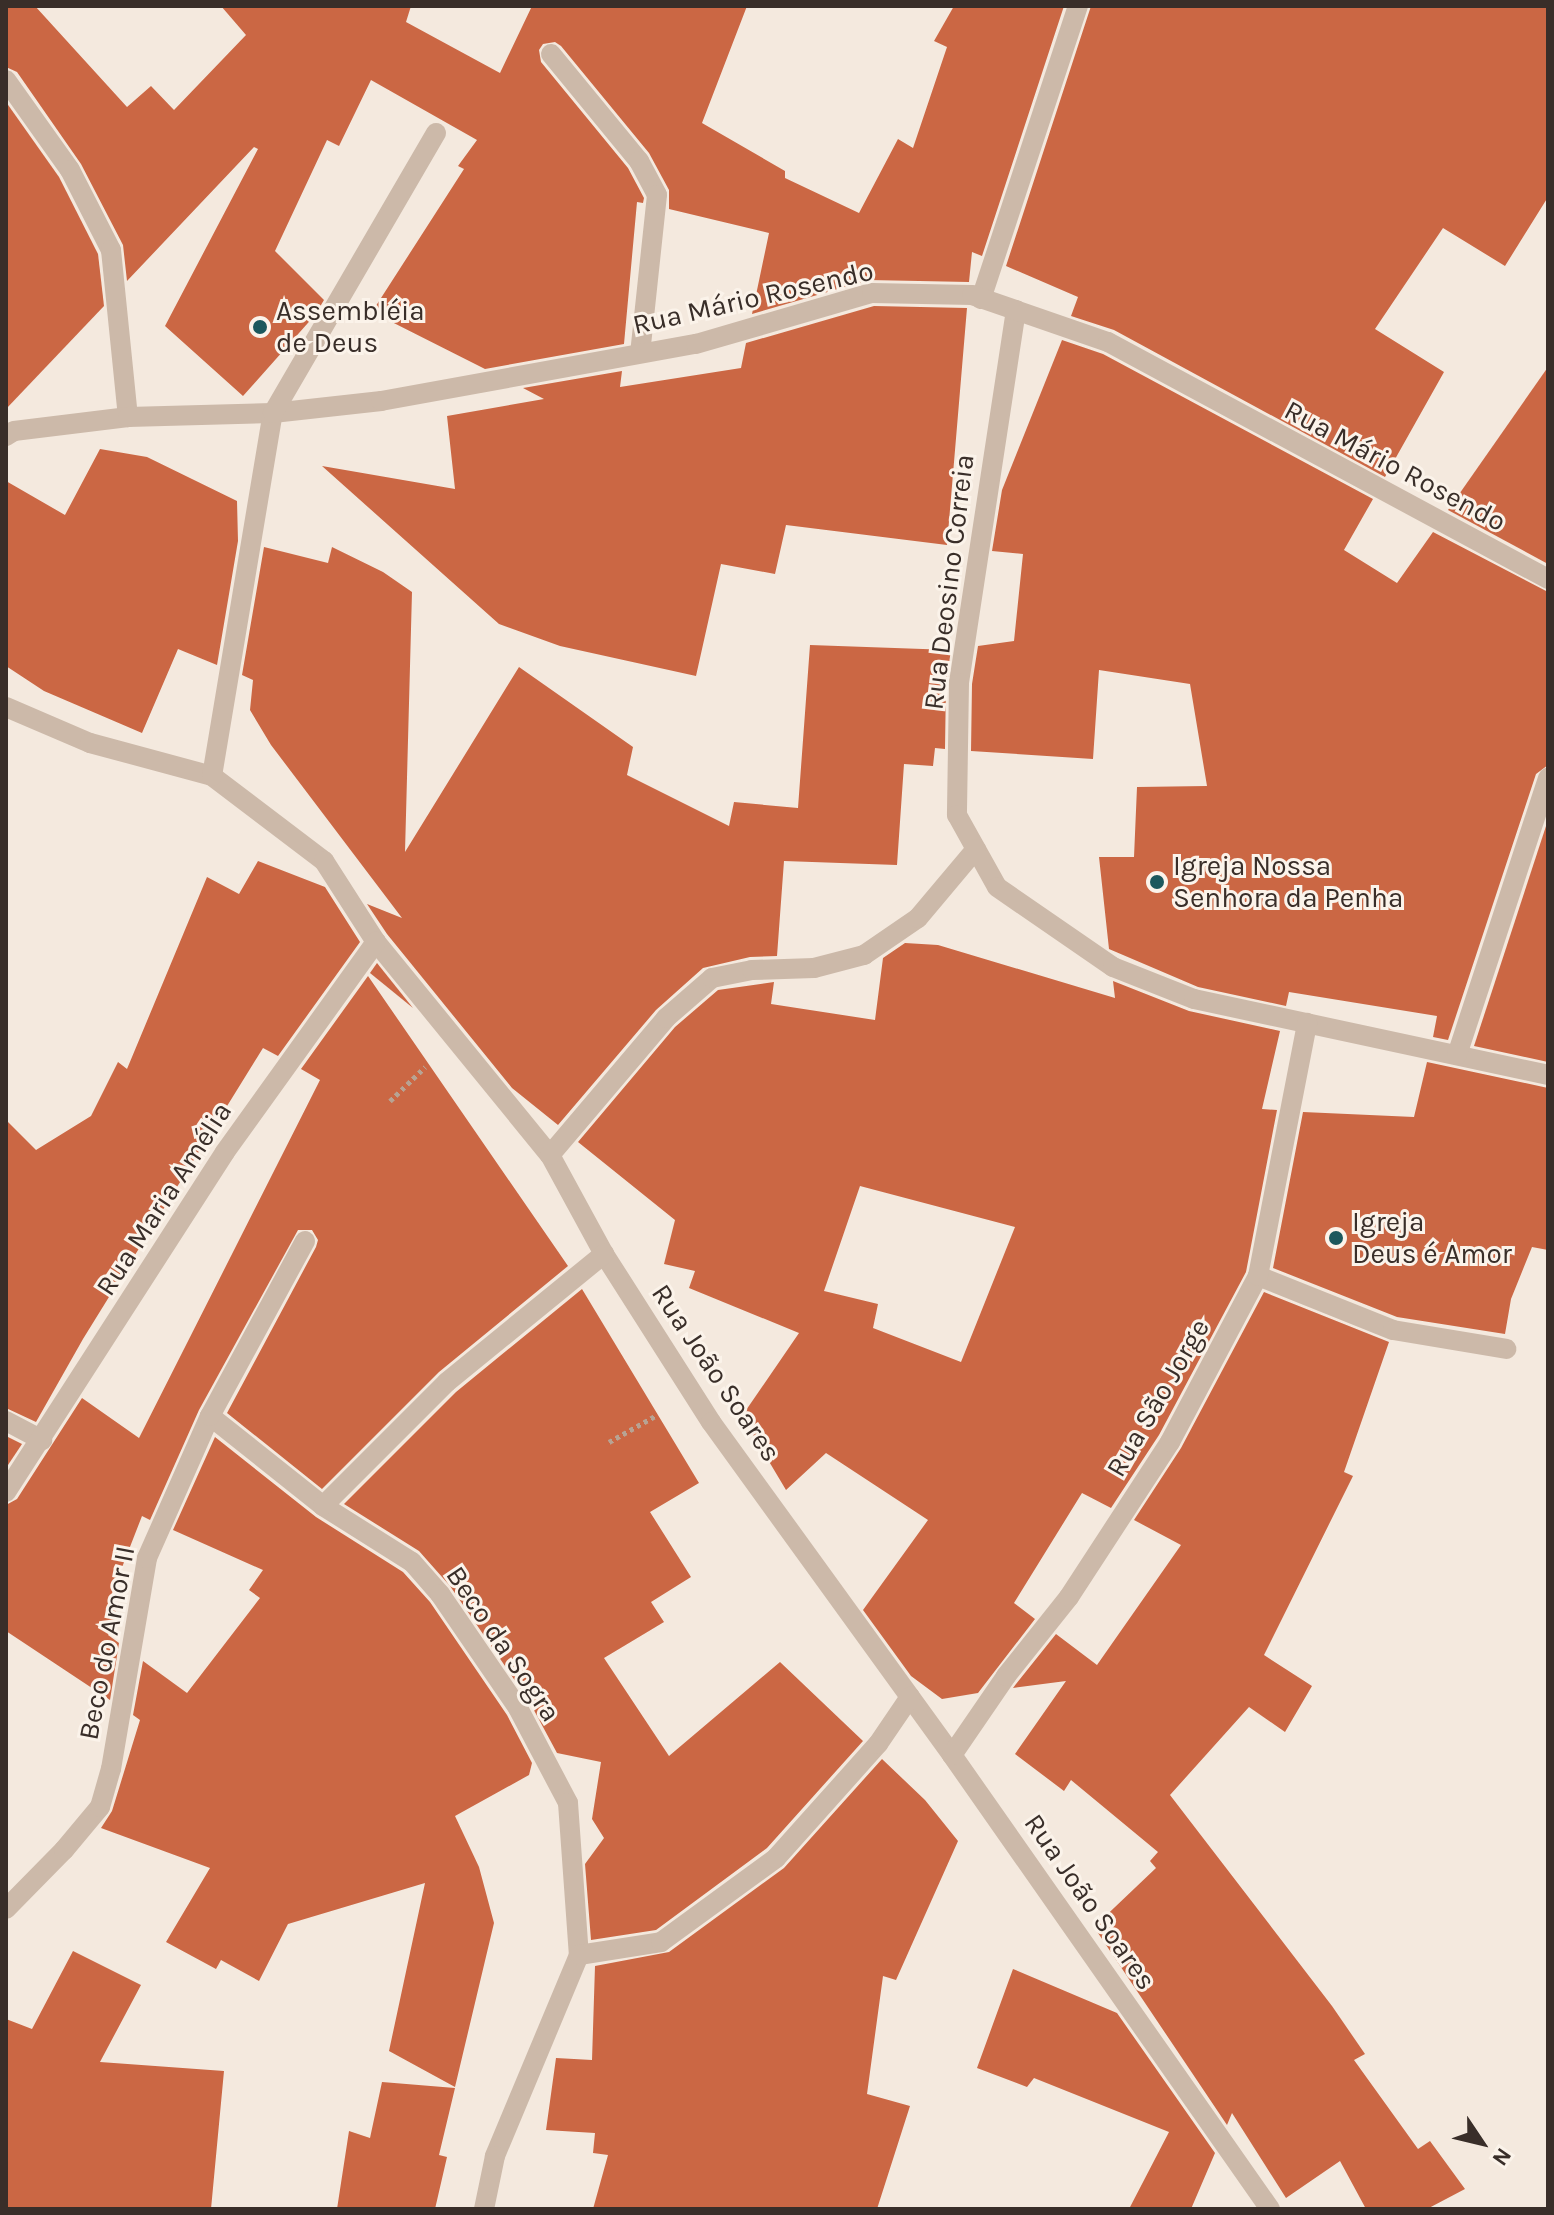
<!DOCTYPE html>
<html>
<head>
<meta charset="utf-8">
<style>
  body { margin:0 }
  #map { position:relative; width:1554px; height:2215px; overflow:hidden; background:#f4e9de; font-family:Karla,sans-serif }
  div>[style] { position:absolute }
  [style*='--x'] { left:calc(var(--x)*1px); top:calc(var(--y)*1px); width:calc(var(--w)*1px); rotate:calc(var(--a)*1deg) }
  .building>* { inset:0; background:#cb6744 }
  .path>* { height:5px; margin-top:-2.5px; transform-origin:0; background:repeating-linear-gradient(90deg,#b8a393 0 4px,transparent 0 8px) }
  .minor>* { height:20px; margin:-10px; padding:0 10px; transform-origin:10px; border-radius:10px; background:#ccb9a9 }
  .dots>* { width:22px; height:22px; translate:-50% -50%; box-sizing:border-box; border:4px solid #fbf3ea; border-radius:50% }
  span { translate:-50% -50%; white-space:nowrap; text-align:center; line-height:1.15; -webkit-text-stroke:6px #fbf3ea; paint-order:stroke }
  .street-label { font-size:28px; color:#392e29 }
  .poi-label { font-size:28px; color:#392e29 }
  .left { translate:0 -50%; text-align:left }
  .frame { position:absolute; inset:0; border:8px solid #392e29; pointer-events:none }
  .north { position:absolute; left:1442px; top:2103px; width:80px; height:80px; -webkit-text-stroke:6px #fbf3ea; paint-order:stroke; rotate:125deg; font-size:22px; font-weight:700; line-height:32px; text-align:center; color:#392e29 }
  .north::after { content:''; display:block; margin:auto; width:28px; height:36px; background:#392e29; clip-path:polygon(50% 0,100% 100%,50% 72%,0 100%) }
</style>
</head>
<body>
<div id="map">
  <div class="building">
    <div style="clip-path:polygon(6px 6px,35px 6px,127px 107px,151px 86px,174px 110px,246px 35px,221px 6px,411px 6px,406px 22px,500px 73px,532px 6px,747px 6px,702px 123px,785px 171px,785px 178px,859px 213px,898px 139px,913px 148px,947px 47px,934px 41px,954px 6px,1064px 6px,982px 256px,972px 252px,969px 282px,869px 280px,752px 314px,769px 233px,669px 209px,669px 190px,649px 153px,561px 46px,555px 42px,543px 44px,539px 50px,541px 62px,628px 168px,644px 198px,643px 203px,637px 202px,624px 344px,485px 369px,372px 312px,464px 169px,458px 166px,477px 140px,371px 80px,339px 146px,327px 140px,275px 251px,324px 300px,315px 315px,243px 396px,165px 326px,258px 149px,254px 147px,127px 281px,123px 245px,81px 164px,17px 72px,6px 67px)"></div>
    <div style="clip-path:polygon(1091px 6px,1548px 6px,1548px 197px,1505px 266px,1443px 228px,1375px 329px,1444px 372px,1385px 477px,1114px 330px,1071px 316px,1078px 297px,1006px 266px)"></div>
    <div style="clip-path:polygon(6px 102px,59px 177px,98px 254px,104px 306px,6px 409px)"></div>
    <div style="clip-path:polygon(874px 306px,967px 308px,947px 545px,786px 525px,775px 574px,721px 564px,696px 676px,560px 646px,499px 624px,322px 466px,455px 489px,447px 416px,544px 399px,523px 388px,622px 371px,620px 387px,741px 368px,746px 343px)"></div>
    <div style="clip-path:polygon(1062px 340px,1103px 354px,1373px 499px,1344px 550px,1397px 583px,1433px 532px,1548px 592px,1548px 765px,1536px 774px,1448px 1040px,1433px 1037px,1437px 1016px,1289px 992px,1286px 1006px,1198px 987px,1109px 949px,1099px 857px,1134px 857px,1137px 787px,1207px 786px,1190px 684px,1099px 670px,1093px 759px,971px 751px,972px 684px,978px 646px,1014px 641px,1023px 554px,992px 551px,1002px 490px)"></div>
    <div style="clip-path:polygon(1548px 367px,1548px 564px,1448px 510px)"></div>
    <div style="clip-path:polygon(100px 449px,147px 457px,237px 501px,238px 541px,217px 665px,178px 649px,142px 733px,44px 691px,6px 666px,6px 481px,65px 515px)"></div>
    <div style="clip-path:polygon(264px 547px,328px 563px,332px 547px,383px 572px,412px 592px,405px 852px,519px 667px,633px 747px,627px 775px,729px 826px,734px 802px,798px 808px,810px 645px,951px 650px,946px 683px,945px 749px,935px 748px,933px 766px,904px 764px,897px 865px,784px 861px,777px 956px,750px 957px,703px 968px,656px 1010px,558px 1125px,512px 1088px,387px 934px,367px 904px,402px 918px,271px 745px,250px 710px,253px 680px,242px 675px)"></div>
    <div style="clip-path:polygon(1548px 820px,1548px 1062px,1474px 1046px)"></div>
    <div style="clip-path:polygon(258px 861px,325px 887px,360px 942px,278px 1056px,263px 1048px,83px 1339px,36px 1422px,6px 1408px,6px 1120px,36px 1150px,91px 1116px,118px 1062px,127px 1069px,207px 877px,239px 894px)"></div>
    <div style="clip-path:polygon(evenodd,905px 943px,938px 945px,1115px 998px,1113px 981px,1189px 1011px,1280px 1031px,1262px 1109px,1277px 1110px,1246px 1272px,1159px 1435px,1111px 1508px,1082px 1493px,1014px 1603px,1035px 1619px,978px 1693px,942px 1699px,911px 1676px,863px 1610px,928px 1520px,826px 1453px,786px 1490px,742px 1416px,799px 1333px,689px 1288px,695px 1271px,664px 1264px,675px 1220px,578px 1142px,675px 1027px,718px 990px,774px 982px,771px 1004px,875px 1020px,883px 958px,905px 943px,860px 1186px,1015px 1227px,961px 1362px,873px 1328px,878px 1304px,824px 1291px,860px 1186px)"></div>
    <div style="clip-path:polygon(377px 963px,413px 1008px,370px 973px)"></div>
    <div style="clip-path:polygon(368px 976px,568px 1266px,439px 1372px,322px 1489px,227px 1413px,316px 1247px,318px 1240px,312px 1230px,298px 1230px,199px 1410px,150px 1520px,142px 1516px,107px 1606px,121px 1615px,108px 1635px,119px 1643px,110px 1700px,6px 1631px,6px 1505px,17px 1499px,82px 1398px,139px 1438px,320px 1080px,301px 1069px)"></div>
    <div style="clip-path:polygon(1427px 1062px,1548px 1088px,1548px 1250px,1532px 1247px,1511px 1299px,1505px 1334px,1397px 1317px,1273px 1268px,1303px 1112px,1414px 1117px)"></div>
    <div style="clip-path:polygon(582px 1289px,699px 1483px,650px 1512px,691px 1577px,651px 1602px,664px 1622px,604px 1658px,669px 1756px,780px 1662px,863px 1741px,767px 1848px,656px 1930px,591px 1940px,585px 1864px,604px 1838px,592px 1819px,601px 1762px,557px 1753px,529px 1701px,450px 1586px,419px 1551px,344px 1504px,456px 1392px)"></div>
    <div style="clip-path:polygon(1264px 1292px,1389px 1342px,1344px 1472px,1353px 1476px,1264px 1655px,1312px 1686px,1285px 1732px,1249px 1707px,1170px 1795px,1332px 2006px,1365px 2054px,1354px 2060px,1418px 2149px,1430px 2141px,1465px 2189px,1427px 2209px,1366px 2209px,1340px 2161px,1286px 2198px,1232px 2113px,1227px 2125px,1094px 1927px,1156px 1868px,1150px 1861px,1158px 1852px,1071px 1780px,1064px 1791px,1015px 1754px,1066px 1681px,1013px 1688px,1016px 1684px,1056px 1634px,1097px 1665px,1181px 1545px,1134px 1520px,1181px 1448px)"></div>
    <div style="clip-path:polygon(6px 1436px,22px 1444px,6px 1468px)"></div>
    <div style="clip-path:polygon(215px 1437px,316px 1517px,403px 1572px,430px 1602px,507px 1715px,532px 1763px,529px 1775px,455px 1816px,479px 1867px,494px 1923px,455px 2087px,389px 2051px,425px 1883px,288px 1924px,259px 1981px,221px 1960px,216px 1969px,166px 1942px,210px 1868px,101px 1828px,112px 1811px,140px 1720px,133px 1715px,143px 1661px,187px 1693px,260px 1598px,249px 1590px,263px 1570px,173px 1530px)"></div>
    <div style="clip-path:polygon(882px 1759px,925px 1800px,958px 1841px,896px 1980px,883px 1976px,867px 2094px,910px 2106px,877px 2209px,593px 2209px,608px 2155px,593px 2153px,595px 2133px,546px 2130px,556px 2058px,592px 2060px,595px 1966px,669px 1952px,784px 1868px)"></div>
    <div style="clip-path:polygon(73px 1951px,141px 1985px,100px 2062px,224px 2071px,211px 2209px,6px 2209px,6px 2019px,32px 2029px)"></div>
    <div style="clip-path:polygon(1013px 1969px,1117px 2013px,1215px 2153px,1191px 2209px,1129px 2209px,1169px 2132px,1034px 2078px,1027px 2087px,977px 2068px)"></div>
    <div style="clip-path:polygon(382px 2082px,455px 2088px,439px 2155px,447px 2157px,435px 2209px,337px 2209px,349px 2131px,370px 2138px)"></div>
  </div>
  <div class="path">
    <div style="--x:390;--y:1101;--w:49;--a:-44.2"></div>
    <div style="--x:609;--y:1442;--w:55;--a:-29.4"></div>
  </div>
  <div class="minor">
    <div style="--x:551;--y:54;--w:139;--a:50.6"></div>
    <div style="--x:639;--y:161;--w:38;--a:62"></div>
    <div style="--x:657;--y:195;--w:159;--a:96.1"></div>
    <div style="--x:6;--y:80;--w:110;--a:54.6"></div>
    <div style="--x:70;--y:170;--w:90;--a:62.9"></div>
    <div style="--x:111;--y:250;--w:168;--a:84.2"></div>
    <div style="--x:981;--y:299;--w:309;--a:-71.7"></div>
    <div style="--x:1016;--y:310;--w:377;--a:98.7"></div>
    <div style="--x:959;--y:683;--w:132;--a:90.9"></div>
    <div style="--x:957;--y:815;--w:82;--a:60.9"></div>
    <div style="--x:997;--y:887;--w:141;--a:34.6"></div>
    <div style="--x:1113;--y:967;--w:87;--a:21.6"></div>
    <div style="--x:1194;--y:999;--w:362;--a:12.1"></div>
    <div style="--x:6;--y:436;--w:9;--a:-32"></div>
    <div style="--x:14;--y:431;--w:115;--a:-7"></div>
    <div style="--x:128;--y:417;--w:145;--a:-1.6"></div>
    <div style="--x:273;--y:413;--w:109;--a:-6.3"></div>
    <div style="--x:381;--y:401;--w:320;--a:-10.3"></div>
    <div style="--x:696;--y:344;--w:183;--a:-16.2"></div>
    <div style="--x:872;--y:293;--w:100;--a:1.1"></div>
    <div style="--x:972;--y:295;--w:144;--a:19.1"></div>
    <div style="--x:1108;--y:342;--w:500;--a:28.3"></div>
    <div style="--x:6;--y:707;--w:91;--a:23.2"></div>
    <div style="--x:90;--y:743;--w:126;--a:15.1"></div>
    <div style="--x:212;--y:776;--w:141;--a:37.2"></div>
    <div style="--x:324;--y:861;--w:96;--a:57.3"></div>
    <div style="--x:376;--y:942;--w:275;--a:50.8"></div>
    <div style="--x:550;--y:1155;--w:113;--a:61.4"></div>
    <div style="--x:604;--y:1254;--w:199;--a:57.5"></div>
    <div style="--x:711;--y:1422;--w:411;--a:54.1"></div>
    <div style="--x:952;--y:1755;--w:554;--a:54.99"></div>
    <div style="--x:212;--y:776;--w:368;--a:-80.5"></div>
    <div style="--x:273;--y:413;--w:324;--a:-59.8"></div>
    <div style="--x:1457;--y:1055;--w:292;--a:-71.8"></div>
    <div style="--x:550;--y:1155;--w:180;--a:-49.7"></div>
    <div style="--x:666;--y:1018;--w:61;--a:-41"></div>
    <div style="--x:712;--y:978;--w:41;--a:-11.3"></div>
    <div style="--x:752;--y:970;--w:62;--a:-1.8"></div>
    <div style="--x:814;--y:968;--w:52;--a:-14.6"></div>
    <div style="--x:864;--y:955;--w:65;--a:-34.4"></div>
    <div style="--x:918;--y:918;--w:90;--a:-50"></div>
    <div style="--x:1258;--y:1276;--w:145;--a:21.8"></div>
    <div style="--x:1393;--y:1330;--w:115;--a:9.5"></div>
    <div style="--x:210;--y:1416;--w:144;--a:38.5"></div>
    <div style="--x:323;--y:1506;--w:105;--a:32.2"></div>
    <div style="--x:412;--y:1562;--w:43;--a:48.8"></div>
    <div style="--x:440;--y:1594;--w:138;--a:55.6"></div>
    <div style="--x:518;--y:1708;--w:107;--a:62.2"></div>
    <div style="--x:568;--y:1803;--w:152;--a:85.9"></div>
    <div style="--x:579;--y:1955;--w:218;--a:112.7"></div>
    <div style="--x:495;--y:2156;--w:54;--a:101.7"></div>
    <div style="--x:6;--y:1421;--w:41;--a:27.8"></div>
    <div style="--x:6;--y:1492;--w:404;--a:-57.2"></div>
    <div style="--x:225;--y:1152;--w:259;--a:-54.3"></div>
    <div style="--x:323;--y:1506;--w:175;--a:-45"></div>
    <div style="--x:447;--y:1382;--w:203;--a:-39.2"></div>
    <div style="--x:952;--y:1755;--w:96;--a:-55.6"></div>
    <div style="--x:1006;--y:1676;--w:101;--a:-51.4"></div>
    <div style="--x:1069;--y:1597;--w:185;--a:-56.9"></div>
    <div style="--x:1170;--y:1442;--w:188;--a:-62.1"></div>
    <div style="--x:1258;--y:1276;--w:258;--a:-79"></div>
    <div style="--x:6;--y:1909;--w:83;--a:-45.5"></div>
    <div style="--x:64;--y:1850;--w:56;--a:-50.1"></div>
    <div style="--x:100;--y:1807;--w:40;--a:-74"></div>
    <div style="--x:111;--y:1769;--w:214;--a:-80.3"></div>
    <div style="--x:147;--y:1558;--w:155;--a:-66.1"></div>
    <div style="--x:210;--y:1416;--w:199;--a:-61.5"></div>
    <div style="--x:579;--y:1955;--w:83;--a:-9"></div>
    <div style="--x:661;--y:1942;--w:142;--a:-36.1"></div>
    <div style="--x:776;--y:1858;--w:153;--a:-48.2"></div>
    <div style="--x:878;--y:1744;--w:57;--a:-55.8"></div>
  </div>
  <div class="dots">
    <div style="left:260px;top:327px;background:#1c585d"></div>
    <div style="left:1157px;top:882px;background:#1c585d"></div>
    <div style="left:1336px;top:1238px;background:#1c585d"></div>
  </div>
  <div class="street-label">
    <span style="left:753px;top:298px;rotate:-13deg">Rua Mário Rosendo</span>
    <span style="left:1395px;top:466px;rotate:28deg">Rua Mário Rosendo</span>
    <span style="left:949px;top:582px;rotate:-83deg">Rua Deosino Correia</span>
    <span style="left:164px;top:1199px;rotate:-57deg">Rua Maria Amélia</span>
    <span style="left:716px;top:1373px;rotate:56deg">Rua João Soares</span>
    <span style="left:1158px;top:1398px;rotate:-60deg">Rua São Jorge</span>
    <span style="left:107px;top:1643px;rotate:-79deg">Beco do Amor II</span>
    <span style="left:503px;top:1644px;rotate:56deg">Beco da Sogra</span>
    <span style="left:1090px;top:1902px;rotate:55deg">Rua João Soares</span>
  </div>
  <div class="poi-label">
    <span class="left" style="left:276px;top:327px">Assembléia<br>de Deus</span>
    <span class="left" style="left:1173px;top:882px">Igreja Nossa<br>Senhora da Penha</span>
    <span class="left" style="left:1352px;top:1238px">Igreja<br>Deus é Amor</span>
  </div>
  <div class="frame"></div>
  <div class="north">N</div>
</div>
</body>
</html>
